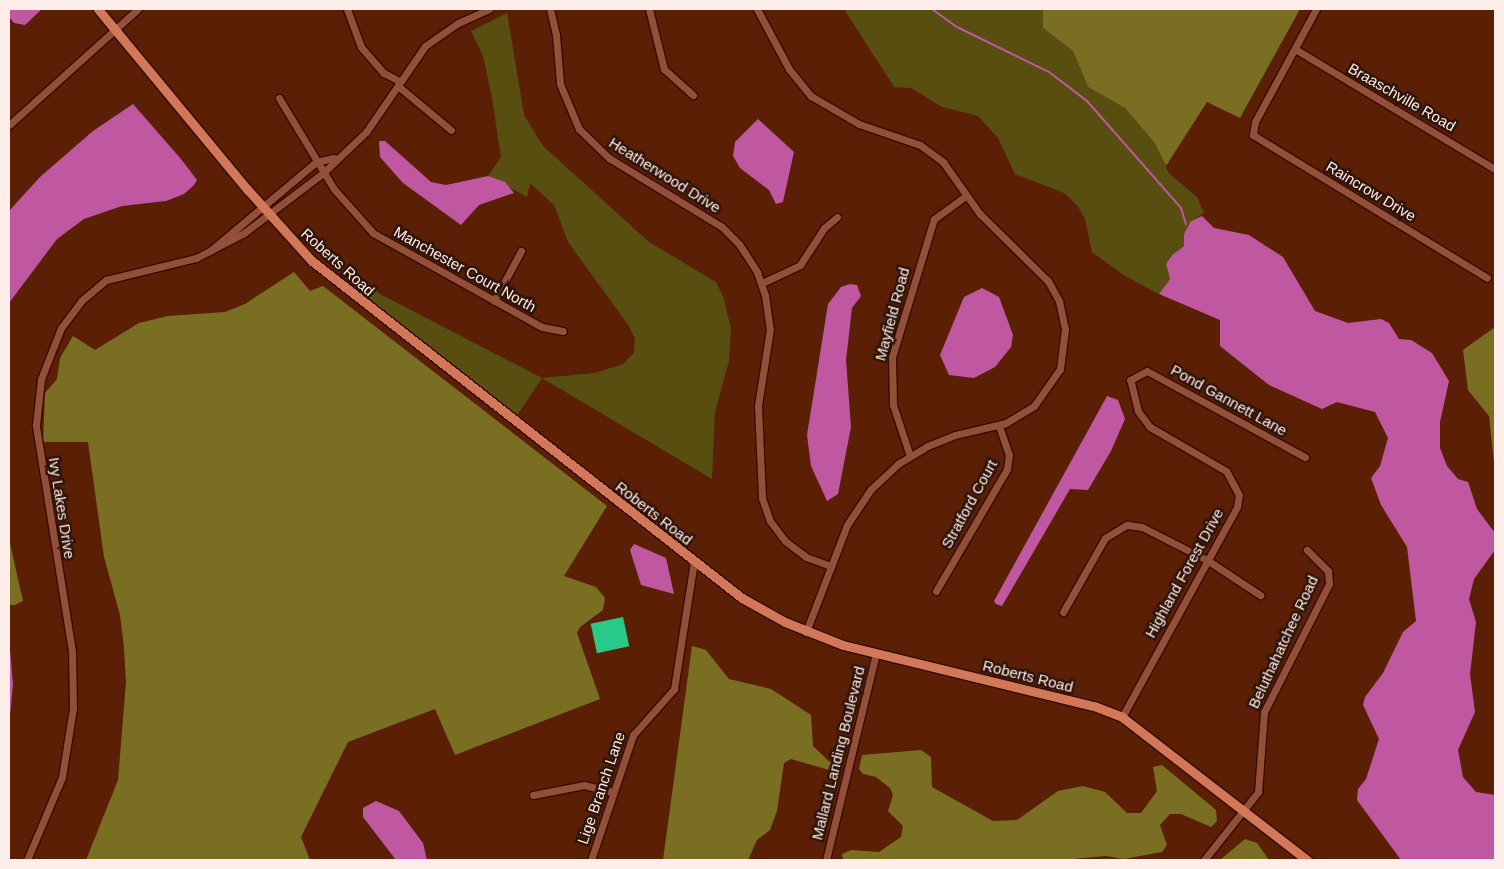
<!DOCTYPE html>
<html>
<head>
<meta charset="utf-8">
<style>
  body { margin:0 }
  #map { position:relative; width:1504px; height:869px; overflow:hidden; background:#5b1f06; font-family:Helvetica,sans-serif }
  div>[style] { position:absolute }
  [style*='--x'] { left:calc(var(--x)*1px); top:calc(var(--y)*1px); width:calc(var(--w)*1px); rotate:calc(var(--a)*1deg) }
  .green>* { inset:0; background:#584e10 }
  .forest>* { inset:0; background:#7a6e23 }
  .water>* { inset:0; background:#bf58a1 }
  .stream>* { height:2px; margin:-1px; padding:0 1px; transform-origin:1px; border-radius:1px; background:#bf58a1 }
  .building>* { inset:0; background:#28c989; transform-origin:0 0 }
  .roads { filter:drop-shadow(1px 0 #380a00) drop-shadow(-1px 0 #380a00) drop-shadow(0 1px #380a00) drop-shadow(0 -1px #380a00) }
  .minor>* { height:7px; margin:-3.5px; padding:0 3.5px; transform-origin:3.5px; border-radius:3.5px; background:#925039 }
  .major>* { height:9px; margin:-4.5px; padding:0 4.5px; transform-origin:4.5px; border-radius:4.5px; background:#d27858 }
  span { translate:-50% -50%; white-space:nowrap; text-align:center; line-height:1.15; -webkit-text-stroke:5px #2f140a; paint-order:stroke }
  .street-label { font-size:15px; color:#feede8 }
  .frame { position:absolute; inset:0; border:10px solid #feede8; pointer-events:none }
</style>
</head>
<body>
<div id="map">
  <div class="green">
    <div style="clip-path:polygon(844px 9px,1043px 9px,1043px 28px,1073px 51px,1088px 87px,1125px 108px,1154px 142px,1169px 173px,1197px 197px,1204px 213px,1191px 221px,1184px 235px,1184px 246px,1172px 255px,1166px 264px,1170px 279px,1159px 294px,1125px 276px,1092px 252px,1085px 219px,1077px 205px,1064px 193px,1015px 174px,998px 138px,978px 116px,942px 107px,911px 88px,894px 87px)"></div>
    <div style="clip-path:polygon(507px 13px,524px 115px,543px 146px,649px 242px,716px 282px,724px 299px,731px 329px,729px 361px,715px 412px,712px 479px,542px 378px,516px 417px,341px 281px,358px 275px,380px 294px,542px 378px,595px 373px,623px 364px,634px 353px,635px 339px,629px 326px,568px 242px,554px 205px,530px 183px,527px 197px,488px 176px,501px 157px,492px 98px,483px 56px,471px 31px)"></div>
  </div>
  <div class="forest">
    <div style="clip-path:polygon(1043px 9px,1300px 9px,1240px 118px,1207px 102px,1166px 166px,1154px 142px,1125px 108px,1088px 87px,1073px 51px,1043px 28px)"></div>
    <div style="clip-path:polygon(294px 272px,310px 291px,323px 286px,607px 506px,564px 576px,596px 587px,605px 598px,603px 610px,580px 627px,577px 633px,600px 699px,455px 755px,435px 709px,348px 742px,301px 837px,310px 860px,86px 860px,118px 780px,126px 682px,124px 648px,120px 615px,104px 557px,88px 442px,43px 442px,45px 393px,57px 379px,60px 358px,73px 336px,95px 350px,139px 323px,168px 316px,225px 312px,245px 304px)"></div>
    <div style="clip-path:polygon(1495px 327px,1495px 473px,1489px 416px,1468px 390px,1463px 350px)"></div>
    <div style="clip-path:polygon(9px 539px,23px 601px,15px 605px,9px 605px)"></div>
    <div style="clip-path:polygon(692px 646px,706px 650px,729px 679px,771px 689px,811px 715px,813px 746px,833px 765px,829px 770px,791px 759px,784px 763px,777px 811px,770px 830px,757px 840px,748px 860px,663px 860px)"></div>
    <div style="clip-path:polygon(921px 750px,931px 757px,932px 787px,993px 821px,1017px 820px,1058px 791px,1083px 786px,1105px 792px,1127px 813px,1141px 813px,1157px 791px,1153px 767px,1162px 765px,1216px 810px,1217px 821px,1211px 827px,1181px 814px,1170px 814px,1160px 825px,1167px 845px,1162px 852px,1124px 859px,1106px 856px,1062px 860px,843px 860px,842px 854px,851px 850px,879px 852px,901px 837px,903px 826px,888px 811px,893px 795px,890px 788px,876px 777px,863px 774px,859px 769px,862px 755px)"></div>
    <div style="clip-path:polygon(1245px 839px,1257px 843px,1269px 860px,1220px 860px)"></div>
  </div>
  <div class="water">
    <div style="clip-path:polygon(9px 9px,42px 9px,25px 25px,14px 23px,9px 17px)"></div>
    <div style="clip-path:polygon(133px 104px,181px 159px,197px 180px,194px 185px,184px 194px,166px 201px,122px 206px,84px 219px,57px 239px,9px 303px,9px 211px,40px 177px,93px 131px)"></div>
    <div style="clip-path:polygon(758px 119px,794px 152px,783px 202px,776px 204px,769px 190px,740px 168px,733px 156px,735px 142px)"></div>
    <div style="clip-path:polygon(379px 141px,385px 141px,431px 182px,446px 185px,488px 176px,505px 182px,514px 193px,479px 205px,461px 225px,403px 183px,380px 157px)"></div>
    <div style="clip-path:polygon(1202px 216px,1214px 228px,1249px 235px,1283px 257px,1315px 311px,1348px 323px,1381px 319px,1389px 323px,1399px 339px,1411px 340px,1432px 353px,1449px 381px,1440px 422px,1440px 448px,1447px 466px,1458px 479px,1468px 482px,1477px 509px,1495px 533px,1495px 550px,1474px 579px,1469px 599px,1476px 622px,1470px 674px,1475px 712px,1458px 750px,1463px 777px,1476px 792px,1495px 795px,1495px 860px,1401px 860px,1357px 800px,1358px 789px,1366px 779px,1379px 739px,1363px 705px,1365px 697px,1383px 673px,1403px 632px,1416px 621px,1407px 547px,1381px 505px,1371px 478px,1380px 466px,1388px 438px,1375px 412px,1337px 402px,1322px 409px,1269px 385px,1220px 346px,1220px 320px,1159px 294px,1170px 279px,1166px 264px,1172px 255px,1184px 246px,1184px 234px,1191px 221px)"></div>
    <div style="clip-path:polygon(850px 284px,857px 285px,861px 296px,852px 308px,846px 360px,851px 427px,838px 494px,827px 501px,811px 466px,807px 435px,828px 304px,841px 287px)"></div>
    <div style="clip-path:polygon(982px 288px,999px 297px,1013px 335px,1011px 347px,995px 367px,974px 378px,949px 375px,940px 355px,964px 297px)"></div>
    <div style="clip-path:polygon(1107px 396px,1118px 400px,1125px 419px,1111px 451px,1088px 490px,1070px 489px,1002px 606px,996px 604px,994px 601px)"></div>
    <div style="clip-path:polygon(634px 544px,666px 558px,674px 594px,641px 585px,630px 550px)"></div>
    <div style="clip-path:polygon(9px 638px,13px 684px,9px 726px)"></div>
    <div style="clip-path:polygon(376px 801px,399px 811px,423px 843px,427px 860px,396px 860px,363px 817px,363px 808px)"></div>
  </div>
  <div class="stream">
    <div style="--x:932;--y:9;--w:31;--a:36"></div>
    <div style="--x:957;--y:27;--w:102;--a:26.1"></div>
    <div style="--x:1049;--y:72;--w:48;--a:37.3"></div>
    <div style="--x:1087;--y:101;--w:142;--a:48.7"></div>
    <div style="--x:1181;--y:208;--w:17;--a:73"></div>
  </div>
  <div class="building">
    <div style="left:623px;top:617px;width:30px;height:33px;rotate:78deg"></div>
  </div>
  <div class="roads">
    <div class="minor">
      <div style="--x:347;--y:9;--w:40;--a:69.8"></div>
      <div style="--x:361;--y:47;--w:35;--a:49"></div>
      <div style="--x:384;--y:73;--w:17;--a:28"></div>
      <div style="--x:550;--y:9;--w:27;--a:77"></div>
      <div style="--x:556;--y:35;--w:49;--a:85.3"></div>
      <div style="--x:560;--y:84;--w:49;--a:67.1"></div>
      <div style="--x:579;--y:129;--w:42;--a:44"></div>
      <div style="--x:609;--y:158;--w:132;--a:31.4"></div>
      <div style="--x:722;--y:227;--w:24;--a:45"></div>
      <div style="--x:739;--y:244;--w:33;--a:57"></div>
      <div style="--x:757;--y:272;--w:24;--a:71"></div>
      <div style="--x:765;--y:295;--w:34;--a:82"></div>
      <div style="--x:770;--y:329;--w:78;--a:98.9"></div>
      <div style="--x:758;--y:406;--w:92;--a:87.5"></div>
      <div style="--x:762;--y:498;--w:24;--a:71"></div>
      <div style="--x:770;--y:521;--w:25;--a:53"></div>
      <div style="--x:785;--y:541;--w:26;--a:37"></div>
      <div style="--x:806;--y:557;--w:27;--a:20"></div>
      <div style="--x:649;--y:9;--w:62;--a:76"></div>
      <div style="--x:664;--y:69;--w:39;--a:42"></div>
      <div style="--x:757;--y:9;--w:68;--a:61.9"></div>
      <div style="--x:789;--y:69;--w:35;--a:51"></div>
      <div style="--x:811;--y:96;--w:56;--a:30.3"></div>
      <div style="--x:859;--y:124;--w:65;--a:19"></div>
      <div style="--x:920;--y:145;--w:29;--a:36"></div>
      <div style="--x:943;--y:162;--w:64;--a:54.6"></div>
      <div style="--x:980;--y:214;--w:95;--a:44.6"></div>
      <div style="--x:1048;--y:281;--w:23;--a:61"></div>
      <div style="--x:1059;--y:301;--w:29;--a:78"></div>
      <div style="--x:1065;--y:329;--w:40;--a:97.1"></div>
      <div style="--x:1060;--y:369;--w:45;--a:125.1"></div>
      <div style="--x:1034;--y:406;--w:33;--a:149"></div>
      <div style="--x:1006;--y:423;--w:52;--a:166.8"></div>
      <div style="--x:955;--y:435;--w:31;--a:158"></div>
      <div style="--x:926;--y:447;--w:33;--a:149"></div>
      <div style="--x:898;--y:464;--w:37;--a:137"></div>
      <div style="--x:871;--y:489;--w:43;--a:123.7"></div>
      <div style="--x:847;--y:525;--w:115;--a:111"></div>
      <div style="--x:1316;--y:9;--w:128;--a:118.4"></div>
      <div style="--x:1255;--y:122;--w:13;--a:99"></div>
      <div style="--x:1253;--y:135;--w:274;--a:31.4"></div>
      <div style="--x:1295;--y:49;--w:233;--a:31"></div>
      <div style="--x:398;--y:86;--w:69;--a:39.7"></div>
      <div style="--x:279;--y:98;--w:106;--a:58.9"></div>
      <div style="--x:334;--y:189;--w:59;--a:48.4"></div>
      <div style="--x:373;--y:233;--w:193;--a:29.1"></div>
      <div style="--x:542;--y:327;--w:21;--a:11"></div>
      <div style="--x:9;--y:125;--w:173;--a:-42"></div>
      <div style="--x:210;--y:251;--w:138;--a:-40"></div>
      <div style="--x:316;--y:162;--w:18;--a:-13"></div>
      <div style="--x:762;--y:283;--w:42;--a:-25.3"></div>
      <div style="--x:800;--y:265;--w:44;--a:-57"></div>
      <div style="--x:824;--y:228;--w:17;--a:-40"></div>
      <div style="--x:494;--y:301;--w:57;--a:-61.6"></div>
      <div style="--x:910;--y:456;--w:54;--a:-108.4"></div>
      <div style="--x:893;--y:405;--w:48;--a:-91.2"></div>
      <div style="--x:892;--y:357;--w:144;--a:-73.1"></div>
      <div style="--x:934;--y:219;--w:39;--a:-36"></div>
      <div style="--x:936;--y:591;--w:141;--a:-59.8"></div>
      <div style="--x:1007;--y:469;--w:14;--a:-82"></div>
      <div style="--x:1009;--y:455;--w:31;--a:-109"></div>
      <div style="--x:1063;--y:612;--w:85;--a:-60.4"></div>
      <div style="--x:1105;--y:538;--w:26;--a:-31"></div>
      <div style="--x:1127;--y:525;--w:15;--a:8"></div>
      <div style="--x:1142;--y:527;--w:73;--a:26.9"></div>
      <div style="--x:1207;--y:560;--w:64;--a:33.4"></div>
      <div style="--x:1122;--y:717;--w:239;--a:-61.3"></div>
      <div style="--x:1237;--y:507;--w:12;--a:-81"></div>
      <div style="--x:1239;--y:495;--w:27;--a:-118"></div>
      <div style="--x:1226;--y:471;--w:88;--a:-149.9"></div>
      <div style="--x:1150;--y:427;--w:20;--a:-127"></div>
      <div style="--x:1138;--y:411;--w:32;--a:-104"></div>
      <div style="--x:1130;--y:380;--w:19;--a:-28"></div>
      <div style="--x:1147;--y:371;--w:180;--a:28.6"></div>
      <div style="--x:533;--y:795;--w:52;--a:-11.1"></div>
      <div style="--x:584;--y:785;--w:30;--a:14"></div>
      <div style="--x:27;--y:860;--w:90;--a:-67.1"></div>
      <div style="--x:62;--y:777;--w:70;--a:-80.9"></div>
      <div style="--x:73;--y:708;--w:57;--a:-91"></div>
      <div style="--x:72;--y:651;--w:229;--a:-99.1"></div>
      <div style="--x:36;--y:425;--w:46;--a:-83.8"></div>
      <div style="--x:41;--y:379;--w:55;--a:-68.6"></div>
      <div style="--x:61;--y:328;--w:34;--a:-53"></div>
      <div style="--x:81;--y:301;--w:33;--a:-40"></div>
      <div style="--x:106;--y:280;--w:93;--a:-13.7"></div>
      <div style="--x:196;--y:258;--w:54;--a:-27.5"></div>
      <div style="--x:244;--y:233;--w:99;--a:-37.2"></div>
      <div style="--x:323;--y:173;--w:59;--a:-43.6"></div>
      <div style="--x:366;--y:132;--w:104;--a:-55.5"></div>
      <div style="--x:425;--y:46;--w:40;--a:-34.9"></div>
      <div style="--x:458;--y:23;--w:34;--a:-24"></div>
      <div style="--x:591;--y:860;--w:132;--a:-71.4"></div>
      <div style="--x:633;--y:735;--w:62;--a:-48.3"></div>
      <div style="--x:674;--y:689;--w:130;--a:-81.1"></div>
      <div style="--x:826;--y:860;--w:213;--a:-76.4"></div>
      <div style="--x:1204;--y:860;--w:87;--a:-51.5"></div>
      <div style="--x:1258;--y:792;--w:80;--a:-85.7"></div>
      <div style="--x:1264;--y:712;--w:144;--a:-63.1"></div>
      <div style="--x:1329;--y:584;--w:13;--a:-94"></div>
      <div style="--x:1328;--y:571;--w:30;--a:-135"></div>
    </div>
    <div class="major">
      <div style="--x:98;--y:9;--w:235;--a:50.4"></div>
      <div style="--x:248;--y:190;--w:96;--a:48"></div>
      <div style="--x:312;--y:261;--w:546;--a:38.09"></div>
      <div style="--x:742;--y:598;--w:49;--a:29.2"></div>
      <div style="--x:785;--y:622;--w:62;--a:21.6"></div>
      <div style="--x:843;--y:645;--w:258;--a:13.7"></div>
      <div style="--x:1094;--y:706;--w:30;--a:21"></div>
      <div style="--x:1122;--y:717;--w:234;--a:37.7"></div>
    </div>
  </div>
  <div class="street-label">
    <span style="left:1402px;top:97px;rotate:30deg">Braaschville Road</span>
    <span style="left:665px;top:175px;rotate:32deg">Heatherwood Drive</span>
    <span style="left:1371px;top:191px;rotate:31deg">Raincrow Drive</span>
    <span style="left:338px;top:262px;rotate:42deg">Roberts Road</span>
    <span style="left:465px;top:269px;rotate:29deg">Manchester Court North</span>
    <span style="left:892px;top:314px;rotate:-75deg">Mayfield Road</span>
    <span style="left:1229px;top:400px;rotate:29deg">Pond Gannett Lane</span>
    <span style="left:969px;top:504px;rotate:-61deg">Stratford Court</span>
    <span style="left:62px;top:508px;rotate:81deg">Ivy Lakes Drive</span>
    <span style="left:654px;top:513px;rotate:38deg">Roberts Road</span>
    <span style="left:1184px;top:573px;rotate:-61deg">Highland Forest Drive</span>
    <span style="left:1283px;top:642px;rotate:-65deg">Beluthahatchee Road</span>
    <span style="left:1028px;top:676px;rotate:14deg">Roberts Road</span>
    <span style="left:838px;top:753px;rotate:-76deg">Mallard Landing Boulevard</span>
    <span style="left:601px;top:788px;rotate:-71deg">Lige Branch Lane</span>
  </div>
  <div class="frame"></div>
</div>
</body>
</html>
